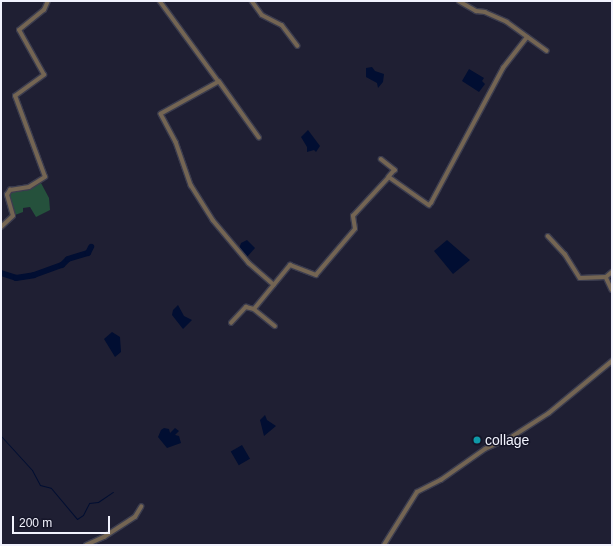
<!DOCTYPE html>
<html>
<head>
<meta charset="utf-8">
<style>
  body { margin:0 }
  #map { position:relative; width:613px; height:546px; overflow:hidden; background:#1f1f33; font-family:Helvetica,sans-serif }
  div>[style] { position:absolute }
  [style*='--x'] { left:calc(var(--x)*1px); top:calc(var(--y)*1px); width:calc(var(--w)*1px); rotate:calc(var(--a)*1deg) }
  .green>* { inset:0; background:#25513c }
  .water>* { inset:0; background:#010e32; transform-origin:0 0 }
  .stream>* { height:1px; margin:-0.5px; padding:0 0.5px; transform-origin:0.5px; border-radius:0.5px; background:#010e32 }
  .river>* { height:6px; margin:-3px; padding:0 3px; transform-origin:3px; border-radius:3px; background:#010e32 }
  .roads { filter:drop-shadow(1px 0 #3c3d4f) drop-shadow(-1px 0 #3c3d4f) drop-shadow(0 1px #3c3d4f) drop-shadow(0 -1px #3c3d4f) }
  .street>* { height:3.5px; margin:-1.75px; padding:0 1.75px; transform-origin:1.75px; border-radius:1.75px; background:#746553 }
  .dots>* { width:11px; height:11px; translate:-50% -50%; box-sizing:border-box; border:2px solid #161629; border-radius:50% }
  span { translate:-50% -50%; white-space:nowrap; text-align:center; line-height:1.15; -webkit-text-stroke:3px #161629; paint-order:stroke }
  .poi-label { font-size:14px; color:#f1f2fd }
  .left { translate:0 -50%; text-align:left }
  .frame { position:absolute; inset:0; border:2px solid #f1f2fd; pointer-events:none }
  .scale { position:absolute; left:12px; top:516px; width:98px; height:18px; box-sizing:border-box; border:2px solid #f1f2fd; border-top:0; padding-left:5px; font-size:12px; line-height:14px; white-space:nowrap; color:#f1f2fd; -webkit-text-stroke:3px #161629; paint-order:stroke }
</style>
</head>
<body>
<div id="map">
  <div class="green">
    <div style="clip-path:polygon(41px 183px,49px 198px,50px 210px,36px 217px,30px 207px,23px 208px,23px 212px,15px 215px,8px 195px,10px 192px)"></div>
  </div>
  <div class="water">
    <div style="clip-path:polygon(372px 67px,375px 71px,384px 74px,383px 82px,378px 88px,377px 83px,366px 77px,366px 68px)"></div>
    <div style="clip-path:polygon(469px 69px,484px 78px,482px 81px,485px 84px,479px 92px,462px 81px)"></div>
    <div style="clip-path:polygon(308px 130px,320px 146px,316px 152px,314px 150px,307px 152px,307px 147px,301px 137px)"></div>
    <div style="clip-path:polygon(247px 240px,255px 248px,247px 257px,239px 249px,241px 243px)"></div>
    <div style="clip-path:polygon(447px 240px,470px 260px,453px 274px,434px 251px)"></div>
    <div style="clip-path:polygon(178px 305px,184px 316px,192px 320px,183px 329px,172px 315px,173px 310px)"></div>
    <div style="clip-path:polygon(112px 332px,120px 337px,121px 352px,115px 357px,104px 339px)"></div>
    <div style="clip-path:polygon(265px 415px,267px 420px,276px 426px,264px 436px,260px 420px)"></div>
    <div style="clip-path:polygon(164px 428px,169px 429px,170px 433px,175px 428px,179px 431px,175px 435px,179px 436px,181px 443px,167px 448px,158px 437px,161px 430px)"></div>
    <div style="left:242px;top:445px;width:16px;height:13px;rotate:60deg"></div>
  </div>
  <div class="stream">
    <div style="--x:1;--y:436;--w:46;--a:47.6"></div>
    <div style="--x:32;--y:470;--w:17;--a:62"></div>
    <div style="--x:40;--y:485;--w:11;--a:15"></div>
    <div style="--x:51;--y:488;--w:40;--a:50"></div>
    <div style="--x:77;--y:519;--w:7;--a:-34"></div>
    <div style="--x:83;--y:515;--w:13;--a:-63"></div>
    <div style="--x:89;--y:503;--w:9;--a:-6"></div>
    <div style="--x:98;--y:502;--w:18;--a:-34"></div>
  </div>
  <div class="river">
    <div style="--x:1;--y:273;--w:16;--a:18"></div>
    <div style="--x:16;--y:278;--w:18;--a:-9"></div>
    <div style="--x:34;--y:275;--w:30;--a:-20"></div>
    <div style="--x:62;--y:265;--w:8;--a:-45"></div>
    <div style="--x:68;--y:259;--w:21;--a:-17"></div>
    <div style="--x:88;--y:253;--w:7;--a:-63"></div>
  </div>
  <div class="roads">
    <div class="street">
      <div style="--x:160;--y:1;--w:100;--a:53.9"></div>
      <div style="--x:252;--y:1;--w:17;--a:54"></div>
      <div style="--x:262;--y:15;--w:22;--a:27"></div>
      <div style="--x:282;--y:25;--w:26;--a:53"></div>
      <div style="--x:459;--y:1;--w:20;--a:30"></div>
      <div style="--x:476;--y:11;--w:9;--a:6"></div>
      <div style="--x:485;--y:12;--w:24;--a:24"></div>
      <div style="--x:507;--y:22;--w:49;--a:35.9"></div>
      <div style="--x:259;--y:138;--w:69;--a:-125.5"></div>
      <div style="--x:219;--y:82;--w:66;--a:151.1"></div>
      <div style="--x:161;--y:114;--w:32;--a:62"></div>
      <div style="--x:176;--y:142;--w:46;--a:70.8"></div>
      <div style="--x:191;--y:185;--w:41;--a:57.8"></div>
      <div style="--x:213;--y:220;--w:56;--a:50.1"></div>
      <div style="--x:249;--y:263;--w:33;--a:41"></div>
      <div style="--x:381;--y:159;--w:18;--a:38"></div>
      <div style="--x:395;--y:170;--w:9;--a:131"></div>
      <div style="--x:1;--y:227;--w:16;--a:-43"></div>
      <div style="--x:13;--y:216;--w:22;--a:-106"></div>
      <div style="--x:7;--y:195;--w:6;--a:-59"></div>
      <div style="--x:10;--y:190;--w:19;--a:-9"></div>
      <div style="--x:29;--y:187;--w:19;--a:-32"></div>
      <div style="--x:45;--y:177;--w:86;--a:-110.3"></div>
      <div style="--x:15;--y:96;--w:36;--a:-36"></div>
      <div style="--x:44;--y:75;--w:51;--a:-119.1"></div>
      <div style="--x:19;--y:30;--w:32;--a:-39"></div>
      <div style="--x:44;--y:10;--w:10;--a:-66"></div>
      <div style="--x:548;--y:236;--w:25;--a:47"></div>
      <div style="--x:565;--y:254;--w:28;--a:58"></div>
      <div style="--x:580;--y:278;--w:26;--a:-2"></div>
      <div style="--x:606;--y:277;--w:14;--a:65"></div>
      <div style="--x:606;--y:277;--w:8;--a:-40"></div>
      <div style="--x:254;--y:309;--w:57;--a:-50.7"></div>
      <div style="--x:290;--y:265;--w:28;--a:21"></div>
      <div style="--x:316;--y:275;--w:60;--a:-49.7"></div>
      <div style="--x:355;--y:229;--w:13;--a:-99"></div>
      <div style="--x:353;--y:216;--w:53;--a:-47.3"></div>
      <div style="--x:389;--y:177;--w:49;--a:35"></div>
      <div style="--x:429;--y:205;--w:3;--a:-45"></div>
      <div style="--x:431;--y:203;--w:153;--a:-61.9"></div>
      <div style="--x:503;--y:68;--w:39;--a:-52"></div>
      <div style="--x:231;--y:323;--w:22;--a:-47"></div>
      <div style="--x:246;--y:307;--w:8;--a:14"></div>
      <div style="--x:254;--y:309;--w:27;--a:39"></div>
      <div style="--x:86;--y:545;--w:20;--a:-24"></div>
      <div style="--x:104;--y:537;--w:37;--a:-33"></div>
      <div style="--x:135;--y:517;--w:12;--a:-59"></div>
      <div style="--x:384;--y:545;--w:62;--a:-58.1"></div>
      <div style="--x:417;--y:492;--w:27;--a:-27"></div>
      <div style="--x:441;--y:480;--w:54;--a:-35.2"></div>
      <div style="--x:485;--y:449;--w:27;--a:-24"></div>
      <div style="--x:510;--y:438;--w:46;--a:-32.7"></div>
      <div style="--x:549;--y:413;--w:82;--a:-39.5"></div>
    </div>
  </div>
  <div class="dots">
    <div style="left:477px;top:440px;background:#0f9aa8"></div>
  </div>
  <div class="poi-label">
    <span class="left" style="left:485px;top:440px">collage</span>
  </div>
  <div class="frame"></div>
  <div class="scale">200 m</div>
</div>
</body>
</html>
